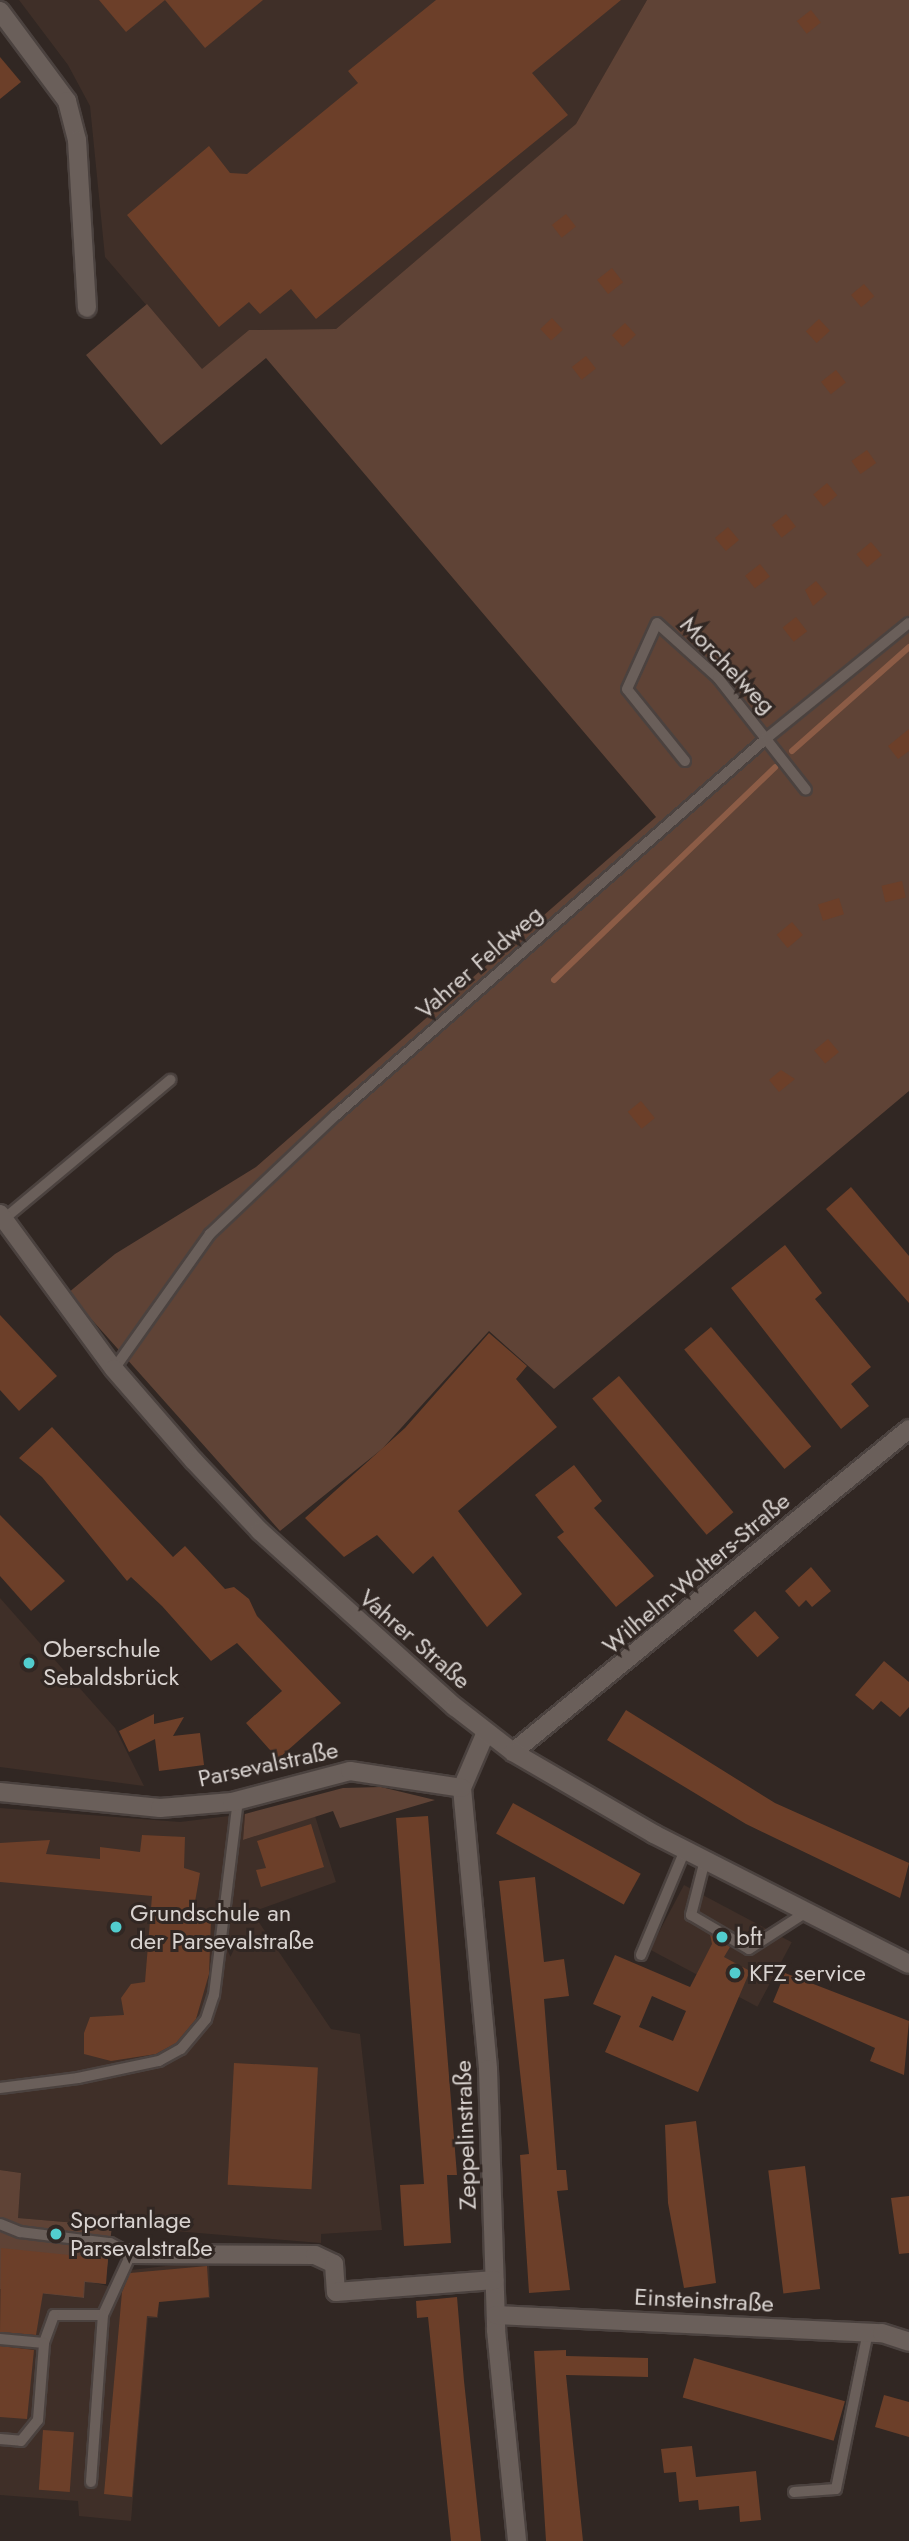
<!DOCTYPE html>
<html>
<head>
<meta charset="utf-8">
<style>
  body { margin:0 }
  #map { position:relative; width:909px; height:2541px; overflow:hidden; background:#312723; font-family:Jost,sans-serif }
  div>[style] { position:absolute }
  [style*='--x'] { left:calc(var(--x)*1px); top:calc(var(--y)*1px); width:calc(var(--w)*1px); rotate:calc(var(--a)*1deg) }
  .built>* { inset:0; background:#3f2f28; transform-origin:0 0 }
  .green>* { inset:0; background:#5f4336 }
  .stream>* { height:6px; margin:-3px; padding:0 3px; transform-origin:3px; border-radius:3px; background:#8c5c46 }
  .building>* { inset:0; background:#6c3f29; transform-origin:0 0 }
  .roads { filter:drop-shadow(2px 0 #4b423f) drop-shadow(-2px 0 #4b423f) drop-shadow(0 2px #4b423f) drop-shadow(0 -2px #4b423f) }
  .service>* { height:10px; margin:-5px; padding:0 5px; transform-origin:5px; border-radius:5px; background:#6a5f5a }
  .minor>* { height:18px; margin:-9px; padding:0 9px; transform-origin:9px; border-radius:9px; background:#6a5f5a }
  .secondary>* { height:18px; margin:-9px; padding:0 9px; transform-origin:9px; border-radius:9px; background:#6a5f5a }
  .dots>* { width:19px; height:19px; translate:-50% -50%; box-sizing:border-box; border:4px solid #312723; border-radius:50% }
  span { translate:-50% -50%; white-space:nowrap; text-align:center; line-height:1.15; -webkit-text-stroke:6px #312723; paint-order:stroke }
  .street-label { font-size:24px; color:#d8d2cf }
  .poi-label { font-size:24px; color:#d8d2cf }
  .left { translate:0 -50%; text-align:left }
</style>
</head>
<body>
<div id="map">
  <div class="built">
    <div style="clip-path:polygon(19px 0,647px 0,577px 124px,336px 329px,249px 330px,202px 370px,105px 257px,90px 106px,68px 65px)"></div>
    <div style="clip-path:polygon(0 1598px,115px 1728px,144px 1786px,0 1767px)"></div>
    <div style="clip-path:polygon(0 1808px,180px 1822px,245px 1814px,243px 1840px,315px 1816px,336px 1882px,252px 1912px,331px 2029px,360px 2034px,382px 2230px,321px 2234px,321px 2243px,17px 2218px,21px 2173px,0 2170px)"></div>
    <div style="left:684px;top:1885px;width:122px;height:73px;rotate:28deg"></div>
    <div style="clip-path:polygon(209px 2261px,210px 2298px,159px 2302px,158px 2318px,148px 2318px,131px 2521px,79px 2516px,78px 2501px,0 2495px,0 2289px,83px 2298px,85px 2281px,122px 2289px,131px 2270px)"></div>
  </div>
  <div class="green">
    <div style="clip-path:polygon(647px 0,909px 0,909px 1091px,554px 1389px,489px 1331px,382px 1449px,280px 1531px,68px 1293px,115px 1254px,256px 1167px,656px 817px,266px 358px,161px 445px,86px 355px,147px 304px,202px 369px,249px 330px,336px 329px,576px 124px)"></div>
    <div style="clip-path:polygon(381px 1787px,435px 1800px,340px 1828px,333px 1811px,243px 1840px,245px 1814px,343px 1788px)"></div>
    <div style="clip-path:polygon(0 2170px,21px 2173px,18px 2218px,112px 2226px,105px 2284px,85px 2282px,84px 2298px,0 2289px)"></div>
  </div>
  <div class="stream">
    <div style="--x:792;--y:751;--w:157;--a:-41.6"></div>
    <div style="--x:554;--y:980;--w:307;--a:-43.9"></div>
  </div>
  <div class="building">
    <div style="clip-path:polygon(99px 0,165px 0,126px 32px)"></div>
    <div style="clip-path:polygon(165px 0,263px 0,205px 48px)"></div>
    <div style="clip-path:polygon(436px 0,621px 0,532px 73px,568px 115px,316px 319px,291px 289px,260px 314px,249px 302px,219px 327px,127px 215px,209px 146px,230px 173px,247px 174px,358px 83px,348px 71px)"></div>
    <div style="left:811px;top:10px;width:16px;height:18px;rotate:52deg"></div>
    <div style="clip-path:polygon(0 57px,21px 82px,0 99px)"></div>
    <div style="left:566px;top:214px;width:16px;height:18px;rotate:52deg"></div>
    <div style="left:612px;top:268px;width:18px;height:19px;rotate:52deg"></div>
    <div style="left:864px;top:284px;width:16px;height:17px;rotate:50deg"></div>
    <div style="left:552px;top:318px;width:16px;height:16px;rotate:47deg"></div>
    <div style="left:819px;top:319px;width:16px;height:18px;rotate:47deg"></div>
    <div style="left:625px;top:323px;width:16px;height:18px;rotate:47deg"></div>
    <div style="left:586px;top:356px;width:16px;height:18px;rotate:52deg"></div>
    <div style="left:836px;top:370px;width:16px;height:19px;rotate:52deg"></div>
    <div style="left:867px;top:450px;width:16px;height:19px;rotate:55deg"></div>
    <div style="left:827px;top:483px;width:16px;height:18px;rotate:50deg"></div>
    <div style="left:786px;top:514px;width:16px;height:18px;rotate:52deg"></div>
    <div style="left:728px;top:527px;width:17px;height:17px;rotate:50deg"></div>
    <div style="left:871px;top:542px;width:17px;height:19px;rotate:50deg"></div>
    <div style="left:760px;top:564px;width:16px;height:19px;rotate:52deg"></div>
    <div style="clip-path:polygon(816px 581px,827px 594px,813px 606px,805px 590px)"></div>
    <div style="left:796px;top:617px;width:18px;height:17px;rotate:52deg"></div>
    <div style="clip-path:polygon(909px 729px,909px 751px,898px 759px,888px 746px)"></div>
    <div style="left:902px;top:881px;width:17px;height:21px;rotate:77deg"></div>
    <div style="left:839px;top:898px;width:17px;height:22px;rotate:73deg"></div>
    <div style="left:792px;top:922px;width:17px;height:20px;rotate:50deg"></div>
    <div style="left:828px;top:1039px;width:17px;height:18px;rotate:50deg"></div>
    <div style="clip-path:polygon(781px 1070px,795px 1079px,779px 1092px,769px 1080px)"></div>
    <div style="left:641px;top:1101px;width:22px;height:17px;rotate:51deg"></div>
    <div style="clip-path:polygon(851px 1187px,909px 1256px,909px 1303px,826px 1209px)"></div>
    <div style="clip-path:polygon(785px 1245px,822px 1293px,815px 1299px,871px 1367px,851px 1384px,869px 1406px,841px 1429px,731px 1288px)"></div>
    <div style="clip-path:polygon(0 1315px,57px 1376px,19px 1411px,0 1390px)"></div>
    <div style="left:711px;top:1327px;width:156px;height:35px;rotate:50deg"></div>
    <div style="clip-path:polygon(489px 1333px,527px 1366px,516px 1379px,557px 1427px,458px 1511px,522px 1594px,487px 1627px,433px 1556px,413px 1574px,377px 1535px,344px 1557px,305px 1518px,405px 1428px)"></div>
    <div style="left:619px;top:1376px;width:178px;height:35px;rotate:50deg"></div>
    <div style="clip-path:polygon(52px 1427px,173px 1557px,185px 1546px,225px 1589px,234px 1587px,249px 1599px,257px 1616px,341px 1703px,278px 1759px,246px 1723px,282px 1691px,237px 1643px,211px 1661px,162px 1606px,131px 1577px,127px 1581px,42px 1477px,19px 1458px)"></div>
    <div style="clip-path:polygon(574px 1465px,602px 1501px,594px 1508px,654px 1576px,616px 1607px,557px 1537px,564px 1532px,535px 1495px)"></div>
    <div style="clip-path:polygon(0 1515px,65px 1581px,31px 1611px,0 1576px)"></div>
    <div style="clip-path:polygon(811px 1567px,831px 1591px,812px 1607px,806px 1600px,799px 1607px,785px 1591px)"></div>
    <div style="left:755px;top:1611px;width:36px;height:29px;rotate:48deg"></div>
    <div style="clip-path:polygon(884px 1661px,909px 1682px,909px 1707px,900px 1717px,881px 1701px,873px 1710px,855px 1695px)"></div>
    <div style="clip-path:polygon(626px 1710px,775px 1803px,909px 1863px,900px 1898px,746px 1824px,607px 1740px)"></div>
    <div style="clip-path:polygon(154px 1714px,154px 1724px,184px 1717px,173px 1736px,200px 1733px,204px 1765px,159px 1771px,155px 1739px,129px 1752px,119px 1731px)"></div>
    <div style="left:513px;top:1803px;width:146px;height:35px;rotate:29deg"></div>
    <div style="clip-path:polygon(428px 1816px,457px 2175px,447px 2175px,451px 2243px,404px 2246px,400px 2185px,424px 2184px,396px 1818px)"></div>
    <div style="clip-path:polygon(311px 1824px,324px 1867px,261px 1887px,256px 1870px,266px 1868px,257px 1841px)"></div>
    <div style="clip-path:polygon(142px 1835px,185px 1837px,184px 1868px,200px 1873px,192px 1919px,211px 1920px,209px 1974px,196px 2019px,176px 2043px,156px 2054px,111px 2061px,84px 2054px,84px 2033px,90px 2017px,124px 2015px,121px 1998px,131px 1984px,145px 1982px,152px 1896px,0 1882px,0 1843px,50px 1840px,46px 1854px,100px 1859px,100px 1847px,140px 1852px)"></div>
    <div style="clip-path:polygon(535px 1877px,544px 1962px,564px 1959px,569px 1996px,544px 1999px,557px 2170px,566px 2170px,568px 2190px,557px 2191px,570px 2290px,529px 2293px,520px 2155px,529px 2154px,499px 1881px)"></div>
    <div style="clip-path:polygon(evenodd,710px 1934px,730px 1947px,724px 1957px,750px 1971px,698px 2092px,605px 2052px,621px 2016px,593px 2004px,615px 1955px,690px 1987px,712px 1944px,710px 1934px,652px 1996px,686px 2011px,673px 2041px,639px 2027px,652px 1996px)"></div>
    <div style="clip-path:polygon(785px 1973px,909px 2021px,904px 2075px,870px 2061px,875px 2048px,773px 2002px)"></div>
    <div style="left:234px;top:2063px;width:84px;height:122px;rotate:3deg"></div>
    <div style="clip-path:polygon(696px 2121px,716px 2283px,684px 2288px,668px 2203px,665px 2125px)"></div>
    <div style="left:805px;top:2166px;width:124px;height:37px;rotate:83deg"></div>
    <div style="clip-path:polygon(909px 2196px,909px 2253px,899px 2254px,891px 2198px)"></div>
    <div style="clip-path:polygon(1px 2248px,108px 2259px,106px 2284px,84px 2281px,83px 2297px,43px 2293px,36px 2335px,0 2332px)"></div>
    <div style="clip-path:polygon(207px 2266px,209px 2297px,159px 2302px,157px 2317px,147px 2316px,132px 2497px,104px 2494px,122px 2292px,130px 2273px)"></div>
    <div style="clip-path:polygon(457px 2297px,464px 2381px,481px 2541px,451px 2541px,428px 2317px,417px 2318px,416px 2301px)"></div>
    <div style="clip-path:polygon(0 2346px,34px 2350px,27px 2419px,0 2417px)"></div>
    <div style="clip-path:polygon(566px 2350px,566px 2356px,648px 2358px,648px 2377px,566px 2375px,583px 2541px,546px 2541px,534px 2351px)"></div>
    <div style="left:694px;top:2358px;width:157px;height:41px;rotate:16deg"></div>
    <div style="clip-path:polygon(884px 2395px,909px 2402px,909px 2437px,875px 2427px)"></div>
    <div style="left:43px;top:2430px;width:31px;height:60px;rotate:4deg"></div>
    <div style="clip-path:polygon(692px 2446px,696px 2477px,756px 2471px,761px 2520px,740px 2522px,739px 2506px,699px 2510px,698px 2500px,679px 2502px,676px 2472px,664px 2473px,661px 2449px)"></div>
  </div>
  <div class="roads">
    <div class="service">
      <div style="--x:685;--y:761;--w:92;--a:-128.9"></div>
      <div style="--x:627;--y:689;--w:72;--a:-65.6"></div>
      <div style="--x:657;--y:623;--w:82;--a:42"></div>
      <div style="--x:718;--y:678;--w:142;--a:51.8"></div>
      <div style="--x:4;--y:1219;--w:217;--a:-39.9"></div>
      <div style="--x:114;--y:1369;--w:166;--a:-54.6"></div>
      <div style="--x:210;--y:1234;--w:173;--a:-43.4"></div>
      <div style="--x:336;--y:1115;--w:574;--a:-41.19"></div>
      <div style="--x:768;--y:737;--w:181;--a:-39"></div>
      <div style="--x:705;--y:1860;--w:57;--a:104.3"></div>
      <div style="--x:691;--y:1915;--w:67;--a:30.4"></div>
      <div style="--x:749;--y:1949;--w:70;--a:-32.8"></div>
      <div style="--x:641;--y:1955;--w:114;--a:-67.3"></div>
      <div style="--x:0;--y:2088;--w:79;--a:-7.3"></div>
      <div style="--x:78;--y:2078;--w:83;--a:-11.9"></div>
      <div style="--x:159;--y:2061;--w:25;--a:-29"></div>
      <div style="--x:181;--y:2049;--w:39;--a:-50"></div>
      <div style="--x:206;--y:2019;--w:25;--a:-72"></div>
      <div style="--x:214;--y:1995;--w:196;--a:-83"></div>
      <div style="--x:0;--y:2224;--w:22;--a:22"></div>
      <div style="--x:20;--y:2232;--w:91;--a:7"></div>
      <div style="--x:110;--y:2243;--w:24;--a:28"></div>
      <div style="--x:131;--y:2254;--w:67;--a:114.7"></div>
      <div style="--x:103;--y:2315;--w:49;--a:180"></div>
      <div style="--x:54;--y:2315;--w:30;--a:110"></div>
      <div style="--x:44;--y:2343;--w:44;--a:-174.8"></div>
      <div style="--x:0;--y:2439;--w:21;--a:5"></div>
      <div style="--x:21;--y:2441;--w:27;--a:-51"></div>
      <div style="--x:38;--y:2420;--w:77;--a:-85.5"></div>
      <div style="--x:91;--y:2482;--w:167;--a:-85.9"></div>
      <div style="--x:794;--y:2492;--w:42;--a:-4.1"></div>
      <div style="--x:836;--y:2489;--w:160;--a:-78.5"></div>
    </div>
    <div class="minor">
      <div style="--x:0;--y:11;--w:112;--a:53.3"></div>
      <div style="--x:67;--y:101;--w:40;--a:75.6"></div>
      <div style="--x:77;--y:140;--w:168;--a:86.6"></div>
      <div style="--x:486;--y:1732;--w:61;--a:113.2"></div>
      <div style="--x:462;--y:1788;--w:282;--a:84.7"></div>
      <div style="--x:488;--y:2069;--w:261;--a:88.2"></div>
      <div style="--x:496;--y:2330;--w:212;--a:84.3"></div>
      <div style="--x:513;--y:1752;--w:511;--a:-39.2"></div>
      <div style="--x:0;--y:1792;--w:161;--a:5.7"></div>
      <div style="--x:160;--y:1808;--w:72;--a:-4.8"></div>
      <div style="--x:232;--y:1802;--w:122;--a:-14.7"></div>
      <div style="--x:350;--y:1771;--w:113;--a:8.6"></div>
      <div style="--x:131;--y:2254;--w:184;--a:0.3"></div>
      <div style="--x:315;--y:2255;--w:21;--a:25"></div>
      <div style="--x:334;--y:2264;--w:28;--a:86"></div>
      <div style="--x:336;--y:2292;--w:159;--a:-4.3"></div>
      <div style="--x:496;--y:2315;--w:386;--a:2.7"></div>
      <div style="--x:882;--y:2333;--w:28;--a:18"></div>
    </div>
    <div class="secondary">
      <div style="--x:0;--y:1214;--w:192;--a:53.7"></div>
      <div style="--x:114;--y:1369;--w:122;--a:49"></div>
      <div style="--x:194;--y:1461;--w:96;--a:46.7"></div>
      <div style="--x:260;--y:1531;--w:263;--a:42.1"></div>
      <div style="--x:455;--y:1707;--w:73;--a:37.8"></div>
      <div style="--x:513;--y:1752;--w:163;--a:30.2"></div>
      <div style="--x:654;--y:1834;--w:286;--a:27"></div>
    </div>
  </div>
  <div class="dots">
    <div style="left:29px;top:1663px;background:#52cdce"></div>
    <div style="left:116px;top:1927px;background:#52cdce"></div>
    <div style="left:722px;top:1937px;background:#52cdce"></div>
    <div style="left:735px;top:1973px;background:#52cdce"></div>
    <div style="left:56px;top:2234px;background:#52cdce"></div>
  </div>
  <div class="street-label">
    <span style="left:728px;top:665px;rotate:46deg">Morchelweg</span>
    <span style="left:479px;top:962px;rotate:-41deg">Vahrer Feldweg</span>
    <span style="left:696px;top:1573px;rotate:-40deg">Wilhelm-Wolters-Straße</span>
    <span style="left:415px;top:1639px;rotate:41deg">Vahrer Straße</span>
    <span style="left:268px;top:1764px;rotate:-12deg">Parsevalstraße</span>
    <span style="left:465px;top:2135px;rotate:-92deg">Zeppelinstraße</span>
    <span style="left:704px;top:2300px;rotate:3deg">Einsteinstraße</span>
  </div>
  <div class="poi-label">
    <span class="left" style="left:43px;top:1663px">Oberschule<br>Sebaldsbrück</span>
    <span class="left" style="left:130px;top:1927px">Grundschule an<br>der Parsevalstraße</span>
    <span class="left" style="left:736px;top:1937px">bft</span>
    <span class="left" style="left:749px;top:1973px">KFZ service</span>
    <span class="left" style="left:70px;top:2234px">Sportanlage<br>Parsevalstraße</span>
  </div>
</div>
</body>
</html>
